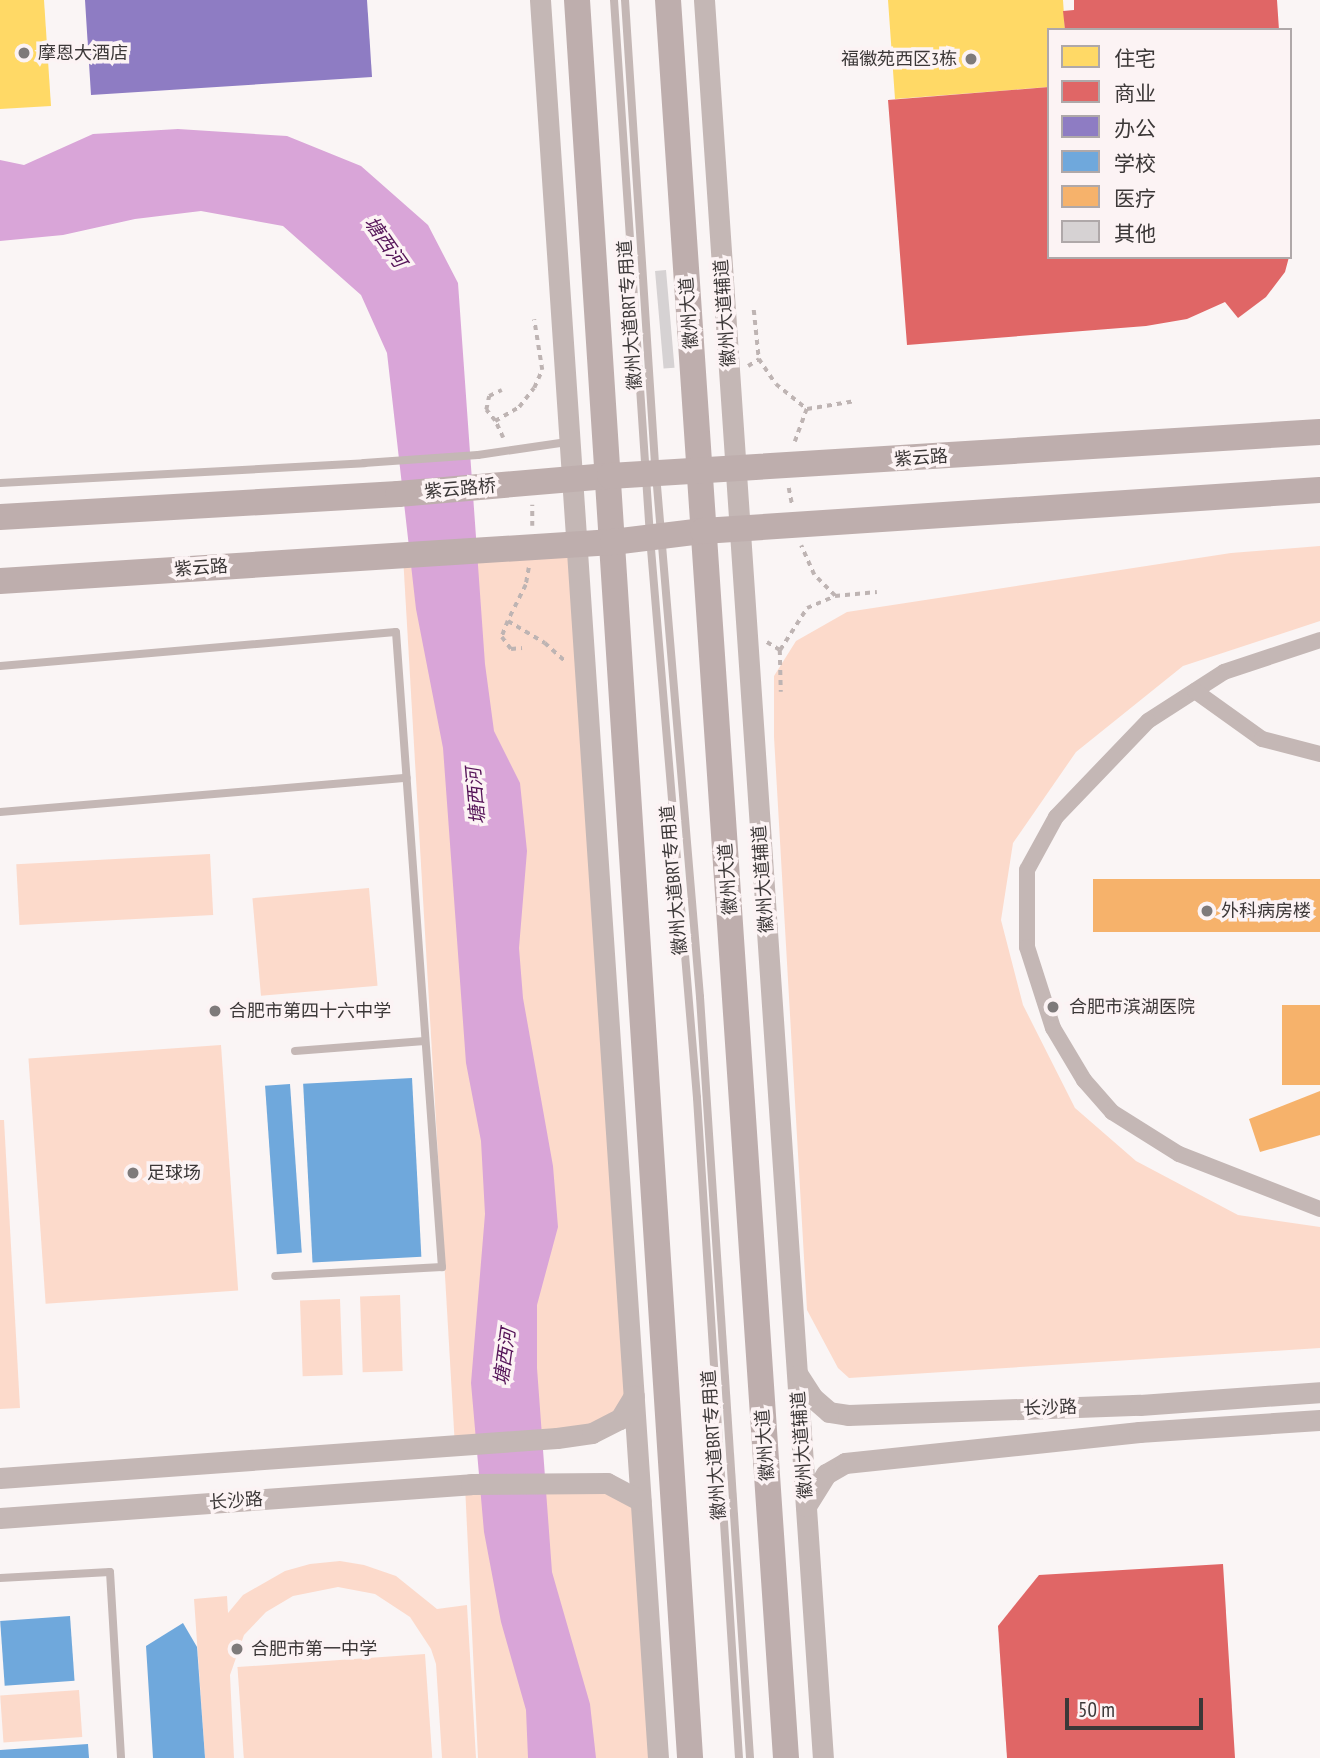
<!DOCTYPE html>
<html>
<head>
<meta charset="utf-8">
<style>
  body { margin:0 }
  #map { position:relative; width:1320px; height:1758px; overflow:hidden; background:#faf5f5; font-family:"PT Sans Narrow","Noto Sans SC",sans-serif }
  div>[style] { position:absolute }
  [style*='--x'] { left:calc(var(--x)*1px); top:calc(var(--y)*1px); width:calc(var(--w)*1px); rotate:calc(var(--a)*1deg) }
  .green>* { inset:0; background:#fcdacb; transform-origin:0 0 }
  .water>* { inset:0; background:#d9a5d8 }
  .homes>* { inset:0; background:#ffd966 }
  .shops>* { inset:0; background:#e06666 }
  .offices>* { inset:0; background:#8e7cc3 }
  .schools>* { inset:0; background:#6fa8dc; transform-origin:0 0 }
  .health>* { inset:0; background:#f6b26b; transform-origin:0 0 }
  .building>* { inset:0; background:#d6d2d3; transform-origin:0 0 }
  .path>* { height:3.5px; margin-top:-1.75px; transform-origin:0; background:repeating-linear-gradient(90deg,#beb4b3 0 5px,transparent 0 10px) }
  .service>* { height:8px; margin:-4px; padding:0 4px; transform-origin:4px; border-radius:4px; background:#c4b7b5 }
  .minor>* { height:16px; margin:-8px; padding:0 8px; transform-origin:8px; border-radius:8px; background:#c4b7b5 }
  .tertiary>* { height:21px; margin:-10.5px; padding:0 10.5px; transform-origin:10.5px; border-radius:10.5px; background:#c4b7b5 }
  .primary>* { height:26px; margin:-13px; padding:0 13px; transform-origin:13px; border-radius:13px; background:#beaead }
  .dots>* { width:19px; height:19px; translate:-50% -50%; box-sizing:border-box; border:4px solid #fcf3f4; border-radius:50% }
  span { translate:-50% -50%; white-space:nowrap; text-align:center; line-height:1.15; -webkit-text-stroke:7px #fcf3f4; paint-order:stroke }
  .poi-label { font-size:18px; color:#3c3838 }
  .left { translate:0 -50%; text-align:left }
  .right { translate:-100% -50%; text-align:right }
  .street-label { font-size:18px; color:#3c3838 }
  .water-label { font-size:19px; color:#551458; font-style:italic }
  .legend { position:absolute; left:1047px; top:28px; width:245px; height:231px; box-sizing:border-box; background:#fcf3f4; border:2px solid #afa8a9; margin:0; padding:9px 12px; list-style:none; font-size:21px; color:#3c3838 }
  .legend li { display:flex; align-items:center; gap:14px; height:35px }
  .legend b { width:35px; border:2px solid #afa8a9 }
  .scale { position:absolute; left:1065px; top:1698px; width:138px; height:32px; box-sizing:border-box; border:4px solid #3c3838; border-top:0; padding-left:9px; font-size:21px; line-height:24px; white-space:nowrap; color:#3c3838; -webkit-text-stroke:5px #fcf3f4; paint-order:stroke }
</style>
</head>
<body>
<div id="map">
  <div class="green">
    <div style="clip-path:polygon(577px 543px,634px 1396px,620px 1419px,455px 1447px,403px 556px)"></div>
    <div style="clip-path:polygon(1320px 546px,1320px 621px,1183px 666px,1076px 752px,1013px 843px,1001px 920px,1023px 1005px,1075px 1108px,1136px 1161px,1238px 1215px,1320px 1227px,1320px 1348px,849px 1378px,838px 1368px,807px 1310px,774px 737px,774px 676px,796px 641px,847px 612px,1231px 553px)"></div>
    <div style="left:210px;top:854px;width:61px;height:194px;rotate:87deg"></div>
    <div style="left:369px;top:888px;width:98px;height:117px;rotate:85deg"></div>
    <div style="left:221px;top:1045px;width:246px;height:193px;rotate:86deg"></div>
    <div style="clip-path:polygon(0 1120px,4px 1120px,20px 1408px,0 1409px)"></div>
    <div style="left:400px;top:1295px;width:76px;height:40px;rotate:88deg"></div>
    <div style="left:340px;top:1299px;width:76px;height:40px;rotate:88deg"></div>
    <div style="clip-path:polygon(561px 1483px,641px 1501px,658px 1758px,478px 1758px,465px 1485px)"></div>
    <div style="clip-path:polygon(340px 1561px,364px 1565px,396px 1576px,437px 1609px,467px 1605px,476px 1758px,442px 1758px,436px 1664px,431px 1649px,410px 1617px,375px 1594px,338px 1587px,293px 1596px,266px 1612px,244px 1635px,230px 1675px,234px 1758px,205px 1758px,194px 1599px,227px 1596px,228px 1613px,243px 1595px,285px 1571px,310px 1564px)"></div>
    <div style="left:425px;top:1654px;width:104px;height:188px;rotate:86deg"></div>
    <div style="left:79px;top:1690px;width:47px;height:79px;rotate:86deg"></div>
  </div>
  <div class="water">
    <div style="clip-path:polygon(178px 129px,287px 136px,361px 166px,428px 225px,458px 283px,485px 664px,494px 731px,520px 783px,527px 851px,519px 948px,523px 998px,553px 1166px,558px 1227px,537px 1305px,537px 1368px,552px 1572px,590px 1704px,596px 1758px,528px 1758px,526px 1710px,501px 1622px,484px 1532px,471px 1383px,485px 1214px,481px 1141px,466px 1063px,443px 748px,416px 609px,387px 353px,361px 295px,283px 226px,201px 211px,135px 219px,63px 235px,0 241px,0 160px,24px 165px,93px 134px)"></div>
  </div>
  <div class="homes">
    <div style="clip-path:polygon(0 0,44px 0,51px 106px,0 109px)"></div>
    <div style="clip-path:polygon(888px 0,1063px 0,1065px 30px,1049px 30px,1049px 87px,895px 99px)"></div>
  </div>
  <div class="shops">
    <div style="clip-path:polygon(1074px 0,1277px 0,1279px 30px,1065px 30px,1063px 11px,1074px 10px)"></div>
    <div style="clip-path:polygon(1049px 87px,1049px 257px,1289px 257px,1285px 272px,1266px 297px,1238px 318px,1225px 302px,1187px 319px,1146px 326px,907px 345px,888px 100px)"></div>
    <div style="clip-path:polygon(1223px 1564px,1235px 1758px,1007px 1758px,998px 1626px,1039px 1575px)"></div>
  </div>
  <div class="offices">
    <div style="clip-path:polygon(85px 0,367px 0,372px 77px,91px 95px)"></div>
  </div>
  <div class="schools">
    <div style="left:412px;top:1078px;width:179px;height:109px;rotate:87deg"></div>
    <div style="left:290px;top:1084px;width:169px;height:25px;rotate:86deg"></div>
    <div style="left:70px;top:1616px;width:65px;height:70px;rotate:86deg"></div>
    <div style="clip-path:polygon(183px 1623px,197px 1647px,205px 1758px,153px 1758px,146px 1646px)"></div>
    <div style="clip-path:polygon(88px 1744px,89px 1758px,0 1758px,0 1750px)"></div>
  </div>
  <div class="health">
    <div style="left:1320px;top:879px;width:53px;height:227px;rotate:90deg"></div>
    <div style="left:1320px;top:1005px;width:80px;height:38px;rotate:90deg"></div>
    <div style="clip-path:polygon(1320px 1091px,1320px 1135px,1260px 1152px,1249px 1119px)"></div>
  </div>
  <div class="building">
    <div style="left:666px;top:270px;width:98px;height:11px;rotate:85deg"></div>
  </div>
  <div class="path">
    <div style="--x:754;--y:310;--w:49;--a:84.2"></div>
    <div style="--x:748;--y:366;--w:13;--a:-32"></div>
    <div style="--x:759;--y:359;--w:30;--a:56"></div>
    <div style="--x:776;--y:384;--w:40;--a:39"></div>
    <div style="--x:807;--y:409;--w:35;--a:110"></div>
    <div style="--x:807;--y:409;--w:49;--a:-9.5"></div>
    <div style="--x:495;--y:421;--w:14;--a:-129"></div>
    <div style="--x:486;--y:410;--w:14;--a:-78"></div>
    <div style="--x:489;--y:396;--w:14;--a:-25"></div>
    <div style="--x:503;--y:438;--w:19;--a:-115"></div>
    <div style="--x:495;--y:421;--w:28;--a:-30"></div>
    <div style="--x:519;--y:407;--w:24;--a:-52"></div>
    <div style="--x:534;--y:388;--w:20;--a:-66"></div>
    <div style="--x:542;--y:370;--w:51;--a:-99.1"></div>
    <div style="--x:789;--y:488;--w:16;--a:79"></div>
    <div style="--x:532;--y:526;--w:21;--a:-90"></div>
    <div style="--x:529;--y:568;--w:17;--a:100"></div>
    <div style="--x:526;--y:585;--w:40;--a:116.6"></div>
    <div style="--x:508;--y:621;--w:43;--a:30.7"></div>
    <div style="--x:545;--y:643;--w:28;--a:42"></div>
    <div style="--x:835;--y:596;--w:42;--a:-5.4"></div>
    <div style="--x:508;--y:621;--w:17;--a:111"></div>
    <div style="--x:502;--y:637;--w:15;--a:53"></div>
    <div style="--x:511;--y:649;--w:11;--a:-5"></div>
    <div style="--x:767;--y:642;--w:15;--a:32"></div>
    <div style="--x:780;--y:650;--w:50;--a:-57.3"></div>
    <div style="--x:807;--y:608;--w:30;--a:-23"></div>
    <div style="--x:835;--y:596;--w:30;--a:-135"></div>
    <div style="--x:814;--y:575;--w:32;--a:-114"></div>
    <div style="--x:780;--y:650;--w:42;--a:88.6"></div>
  </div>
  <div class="service">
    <div style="--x:614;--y:0;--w:538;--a:86.16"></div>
    <div style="--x:650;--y:537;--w:563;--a:85.21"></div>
    <div style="--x:697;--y:1098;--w:661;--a:86.36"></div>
    <div style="--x:625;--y:0;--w:475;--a:86.3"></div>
    <div style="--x:656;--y:474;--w:525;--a:85.19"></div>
    <div style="--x:700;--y:997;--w:763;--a:86.24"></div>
    <div style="--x:0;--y:483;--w:365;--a:-3.1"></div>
    <div style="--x:364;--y:463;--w:114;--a:-4"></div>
    <div style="--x:478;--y:455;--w:90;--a:-8.3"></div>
    <div style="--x:0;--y:666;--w:397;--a:-4.9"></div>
    <div style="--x:396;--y:632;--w:637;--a:85.86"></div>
    <div style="--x:442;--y:1267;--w:167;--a:176.9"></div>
    <div style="--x:0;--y:812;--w:408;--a:-4.8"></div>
    <div style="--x:295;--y:1051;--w:130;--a:-4.4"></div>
    <div style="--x:0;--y:1578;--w:110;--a:-3.1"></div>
    <div style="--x:110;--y:1572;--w:186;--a:86.6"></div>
  </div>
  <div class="minor">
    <div style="--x:1320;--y:640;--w:101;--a:161.6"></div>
    <div style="--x:1224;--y:672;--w:90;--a:147.2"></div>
    <div style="--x:1148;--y:721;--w:133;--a:133.8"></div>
    <div style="--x:1056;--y:817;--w:60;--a:118.7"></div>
    <div style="--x:1027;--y:870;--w:77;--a:90"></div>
    <div style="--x:1027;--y:947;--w:85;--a:72.2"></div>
    <div style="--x:1053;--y:1028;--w:61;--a:59.2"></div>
    <div style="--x:1084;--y:1080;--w:43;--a:48.8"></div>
    <div style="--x:1112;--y:1112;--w:79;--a:32.1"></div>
    <div style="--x:1179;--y:1154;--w:151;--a:21.3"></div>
    <div style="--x:1195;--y:691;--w:82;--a:35.6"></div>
    <div style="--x:1262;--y:739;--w:60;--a:14.5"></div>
  </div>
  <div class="tertiary">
    <div style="--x:540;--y:0;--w:1762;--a:86.16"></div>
    <div style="--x:704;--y:0;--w:1762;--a:86.13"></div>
    <div style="--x:798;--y:1375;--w:27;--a:57"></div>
    <div style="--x:813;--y:1398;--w:21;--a:41"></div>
    <div style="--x:829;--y:1412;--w:19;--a:9"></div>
    <div style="--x:848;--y:1415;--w:292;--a:-2"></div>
    <div style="--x:1140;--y:1405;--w:180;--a:-4.1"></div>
    <div style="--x:0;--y:1478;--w:558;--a:-4.11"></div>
    <div style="--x:557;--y:1438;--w:35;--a:-8"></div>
    <div style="--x:592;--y:1433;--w:31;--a:-27"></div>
    <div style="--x:620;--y:1419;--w:27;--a:-59"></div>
    <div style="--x:806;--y:1506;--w:38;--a:-58"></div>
    <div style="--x:826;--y:1474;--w:22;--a:-30"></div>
    <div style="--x:845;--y:1463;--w:296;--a:-6"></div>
    <div style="--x:1139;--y:1432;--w:181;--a:-3.8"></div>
    <div style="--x:0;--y:1518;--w:472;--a:-4.1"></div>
    <div style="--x:471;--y:1484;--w:136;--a:-0.4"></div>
    <div style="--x:607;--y:1483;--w:38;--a:28"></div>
  </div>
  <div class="primary">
    <div style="--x:577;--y:0;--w:1762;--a:86.32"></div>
    <div style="--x:668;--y:0;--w:1762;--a:86.16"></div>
    <div style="--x:0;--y:517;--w:399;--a:-3.3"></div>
    <div style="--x:398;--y:494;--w:213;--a:-4.9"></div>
    <div style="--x:610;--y:476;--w:711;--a:-3.55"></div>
    <div style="--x:0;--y:581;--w:614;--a:-3.64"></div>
    <div style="--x:613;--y:542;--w:91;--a:-7"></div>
    <div style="--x:703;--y:531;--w:618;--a:-3.8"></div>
  </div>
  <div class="dots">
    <div style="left:24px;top:53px;background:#7e7a7a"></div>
    <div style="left:971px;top:59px;background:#7e7a7a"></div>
    <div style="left:1207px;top:911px;background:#7e7a7a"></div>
    <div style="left:1053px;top:1007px;background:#7e7a7a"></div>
    <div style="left:215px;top:1011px;background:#7e7a7a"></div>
    <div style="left:133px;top:1173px;background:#7e7a7a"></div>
    <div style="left:237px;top:1649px;background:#7e7a7a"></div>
  </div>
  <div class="poi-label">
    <span class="left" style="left:38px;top:53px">摩恩大酒店</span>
    <span class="right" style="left:957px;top:59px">福徽苑西区3栋</span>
    <span class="left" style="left:1221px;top:911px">外科病房楼</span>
    <span class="left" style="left:1069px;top:1007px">合肥市滨湖医院</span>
    <span class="left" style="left:229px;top:1011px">合肥市第四十六中学</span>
    <span class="left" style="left:147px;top:1173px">足球场</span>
    <span class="left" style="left:251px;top:1649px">合肥市第一中学</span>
  </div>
  <div class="street-label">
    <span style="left:689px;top:313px;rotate:-94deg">徽州大道</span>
    <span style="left:725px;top:313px;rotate:-94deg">徽州大道辅道</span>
    <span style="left:630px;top:315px;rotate:-94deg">徽州大道BRT专用道</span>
    <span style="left:921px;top:458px;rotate:-4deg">紫云路</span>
    <span style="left:460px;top:489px;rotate:-5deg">紫云路桥</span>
    <span style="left:201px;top:568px;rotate:-4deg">紫云路</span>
    <span style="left:728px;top:879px;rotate:-94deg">徽州大道</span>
    <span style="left:763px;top:879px;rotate:-94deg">徽州大道辅道</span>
    <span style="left:674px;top:880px;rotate:-95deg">徽州大道BRT专用道</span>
    <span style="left:1050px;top:1408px;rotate:-2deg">长沙路</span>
    <span style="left:714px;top:1445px;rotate:-94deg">徽州大道BRT专用道</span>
    <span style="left:765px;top:1445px;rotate:-94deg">徽州大道</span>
    <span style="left:802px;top:1445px;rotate:-94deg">徽州大道辅道</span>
    <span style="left:236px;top:1501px;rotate:-4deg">长沙路</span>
  </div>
  <div class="water-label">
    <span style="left:385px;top:242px;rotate:55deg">塘西河</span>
    <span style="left:476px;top:796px;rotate:-95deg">塘西河</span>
    <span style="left:505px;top:1357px;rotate:-82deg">塘西河</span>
  </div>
  <ul class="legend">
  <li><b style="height:19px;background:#ffd966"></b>住宅</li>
  <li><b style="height:19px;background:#e06666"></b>商业</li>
  <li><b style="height:19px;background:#8e7cc3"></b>办公</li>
  <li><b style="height:19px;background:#6fa8dc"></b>学校</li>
  <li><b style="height:19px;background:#f6b26b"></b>医疗</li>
  <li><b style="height:19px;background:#d6d2d3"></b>其他</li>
  </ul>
  <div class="scale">50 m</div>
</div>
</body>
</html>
